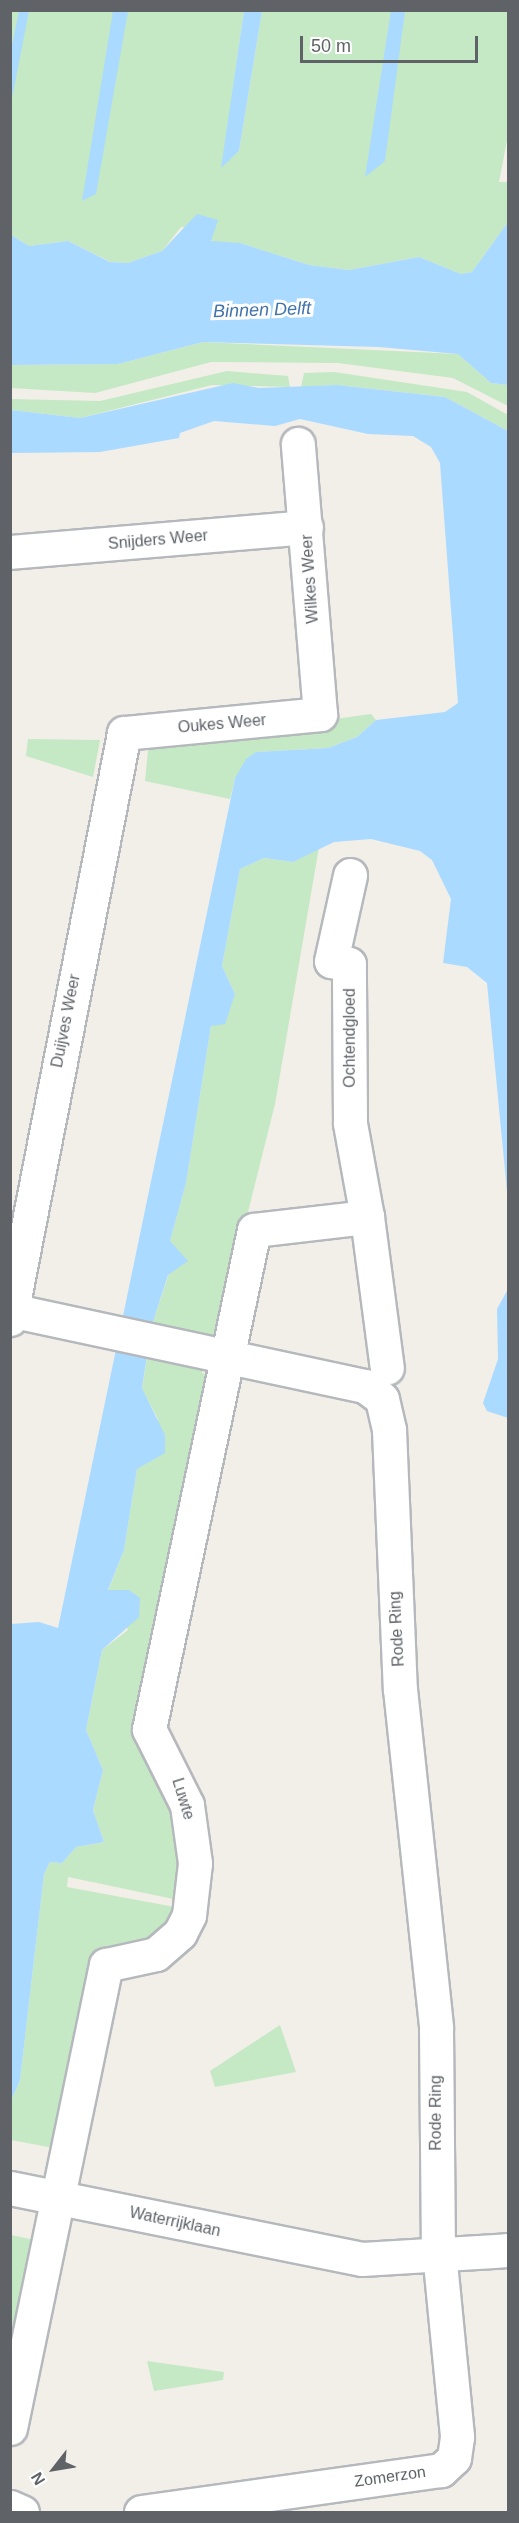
<!DOCTYPE html>
<html>
<head>
<meta charset="utf-8">
<style>
  body { margin:0 }
  #map { position:relative; width:519px; height:2523px; overflow:hidden; background:#f1efe8; font-family:Arial,sans-serif }
  div>[style] { position:absolute }
  [style*='--x'] { left:calc(var(--x)*1px); top:calc(var(--y)*1px); width:calc(var(--w)*1px); rotate:calc(var(--a)*1deg) }
  .green>* { inset:0; background:#c5e8c5 }
  .water>* { inset:0; background:#aadaff }
  .roads { filter:drop-shadow(2px 0 #b5b8bc) drop-shadow(-2px 0 #b5b8bc) drop-shadow(0 2px #b5b8bc) drop-shadow(0 -2px #b5b8bc) }
  .minor>* { height:33px; margin:-16.5px; padding:0 16.5px; transform-origin:16.5px; border-radius:16.5px; background:#fff }
  span { translate:-50% -50%; white-space:nowrap; text-align:center; line-height:1.15; -webkit-text-stroke:6px #fff; paint-order:stroke }
  .street-label { font-size:16px; color:#5f6368 }
  .water-label { font-size:18px; color:#4174aa; font-style:italic }
  .frame { position:absolute; inset:0; border:12px solid #5f6368; pointer-events:none }
  .north { position:absolute; left:24px; top:2439px; width:60px; height:60px; -webkit-text-stroke:4px #fff; paint-order:stroke; rotate:239deg; font-size:16px; font-weight:700; line-height:24px; text-align:center; color:#5f6368 }
  .north::after { content:''; display:block; margin:auto; width:21px; height:27px; background:#5f6368; clip-path:polygon(50% 0,100% 100%,50% 72%,0 100%) }
  .scale { position:absolute; left:300px; top:36px; width:178px; height:27px; box-sizing:border-box; border:3px solid #5f6368; border-top:0; padding-left:8px; font-size:18px; line-height:21px; white-space:nowrap; color:#5f6368; -webkit-text-stroke:4px #fff; paint-order:stroke }
</style>
</head>
<body>
<div id="map">
  <div class="green">
    <div style="clip-path:polygon(10px 11px,244px 11px,222px 166px,239px 151px,262px 11px,508px 11px,508px 135px,499px 182px,508px 182px,508px 222px,472px 272px,461px 274px,419px 257px,349px 270px,309px 265px,240px 243px,222px 245px,210px 240px,214px 231px,181px 227px,162px 251px,128px 263px,111px 262px,68px 241px,29px 246px,11px 235px)"></div>
    <div style="clip-path:polygon(203px 342px,458px 354px,491px 383px,508px 385px,508px 406px,453px 378px,338px 363px,211px 362px,95px 393px,11px 388px,10px 365px,118px 364px)"></div>
    <div style="clip-path:polygon(227px 371px,288px 376px,290px 387px,212px 385px,80px 418px,11px 410px,10px 399px,100px 401px)"></div>
    <div style="clip-path:polygon(334px 372px,467px 392px,508px 415px,508px 431px,445px 397px,337px 385px,301px 387px,304px 373px)"></div>
    <div style="clip-path:polygon(371px 714px,376px 720px,357px 737px,328px 748px,256px 752px,235px 778px,230px 799px,145px 781px,149px 740px,335px 725px,335px 719px)"></div>
    <div style="clip-path:polygon(28px 739px,100px 740px,93px 777px,26px 756px)"></div>
    <div style="clip-path:polygon(319px 847px,275px 1104px,217px 1336px,152px 1325px,176px 1252px,170px 1241px,186px 1183px,211px 1026px,235px 994px,222px 966px,240px 869px,264px 858px,293px 862px)"></div>
    <div style="clip-path:polygon(147px 1358px,204px 1367px,202px 1373px,218px 1378px,140px 1734px,169px 1776px,183px 1901px,68px 1877px,67px 1887px,180px 1908px,161px 1940px,96px 1952px,54px 2148px,11px 2140px,11px 2101px,20px 2080px,44px 1874px,50px 1862px,62px 1863px,76px 1847px,104px 1842px,93px 1810px,103px 1770px,86px 1730px,102px 1650px,128px 1630px,108px 1591px,124px 1550px,137px 1469px,151px 1458px,158px 1419px,142px 1389px)"></div>
    <div style="clip-path:polygon(280px 2025px,296px 2072px,215px 2087px,210px 2071px)"></div>
    <div style="clip-path:polygon(11px 2235px,35px 2240px,11px 2364px)"></div>
    <div style="clip-path:polygon(147px 2361px,224px 2372px,223px 2380px,154px 2391px)"></div>
  </div>
  <div class="water">
    <div style="clip-path:polygon(19px 11px,29px 11px,11px 103px,11px 50px)"></div>
    <div style="clip-path:polygon(113px 11px,128px 11px,96px 194px,82px 201px)"></div>
    <div style="clip-path:polygon(244px 11px,262px 11px,239px 151px,221px 168px)"></div>
    <div style="clip-path:polygon(391px 11px,405px 11px,385px 161px,365px 177px)"></div>
    <div style="clip-path:polygon(197px 214px,218px 220px,211px 241px,240px 243px,309px 265px,349px 270px,419px 257px,461px 274px,472px 272px,508px 222px,508px 385px,491px 383px,458px 354px,379px 347px,203px 342px,118px 364px,11px 365px,11px 235px,29px 246px,68px 241px,110px 262px,128px 263px,162px 251px)"></div>
    <div style="clip-path:polygon(233px 383px,259px 388px,337px 385px,445px 397px,508px 431px,508px 1202px,487px 983px,467px 967px,443px 963px,451px 899px,432px 860px,420px 851px,371px 839px,334px 842px,293px 862px,264px 858px,240px 869px,222px 966px,235px 994px,225px 1024px,211px 1026px,186px 1183px,170px 1241px,188px 1261px,168px 1275px,152px 1325px,142px 1388px,165px 1435px,165px 1453px,137px 1469px,124px 1550px,108px 1590px,129px 1590px,140px 1598px,139px 1617px,102px 1650px,86px 1730px,103px 1770px,93px 1810px,104px 1842px,76px 1847px,62px 1863px,50px 1862px,44px 1874px,20px 2080px,11px 2101px,11px 1624px,39px 1622px,58px 1628px,235px 778px,246px 759px,256px 752px,328px 748px,357px 737px,376px 720px,445px 712px,458px 703px,440px 463px,431px 447px,413px 436px,368px 434px,300px 419px,275px 426px,214px 421px,180px 433px,179px 438px,100px 452px,11px 453px,11px 410px,80px 418px)"></div>
    <div style="clip-path:polygon(508px 1289px,508px 1418px,487px 1411px,483px 1403px,498px 1359px,497px 1309px)"></div>
  </div>
  <div class="roads">
    <div class="minor">
      <div style="--x:10;--y:552;--w:297;--a:-4.8"></div>
      <div style="--x:367;--y:1217;--w:152;--a:82.5"></div>
      <div style="--x:10;--y:1310;--w:363;--a:12.1"></div>
      <div style="--x:365;--y:1386;--w:21;--a:37"></div>
      <div style="--x:382;--y:1399;--w:32;--a:77"></div>
      <div style="--x:389;--y:1430;--w:259;--a:87.6"></div>
      <div style="--x:400;--y:1689;--w:341;--a:83.9"></div>
      <div style="--x:436;--y:2028;--w:214;--a:89.5"></div>
      <div style="--x:438;--y:2242;--w:196;--a:84.4"></div>
      <div style="--x:457;--y:2437;--w:21;--a:98"></div>
      <div style="--x:454;--y:2458;--w:18;--a:137"></div>
      <div style="--x:441;--y:2470;--w:303;--a:172"></div>
      <div style="--x:10;--y:1319;--w:597;--a:-78.99"></div>
      <div style="--x:124;--y:733;--w:197;--a:-5.5"></div>
      <div style="--x:320;--y:714;--w:271;--a:-94.7"></div>
      <div style="--x:10;--y:2188;--w:359;--a:11.4"></div>
      <div style="--x:362;--y:2259;--w:146;--a:-3.5"></div>
      <div style="--x:10;--y:2428;--w:473;--a:-78.3"></div>
      <div style="--x:106;--y:1965;--w:51;--a:-12.4"></div>
      <div style="--x:156;--y:1954;--w:32;--a:-41"></div>
      <div style="--x:180;--y:1933;--w:20;--a:-63"></div>
      <div style="--x:189;--y:1915;--w:52;--a:-83.4"></div>
      <div style="--x:195;--y:1863;--w:59;--a:-97.9"></div>
      <div style="--x:187;--y:1805;--w:85;--a:-116.6"></div>
      <div style="--x:149;--y:1729;--w:510;--a:-78.12"></div>
      <div style="--x:254;--y:1230;--w:114;--a:-6.6"></div>
      <div style="--x:367;--y:1217;--w:96;--a:-100.3"></div>
      <div style="--x:350;--y:1123;--w:159;--a:-90.4"></div>
      <div style="--x:349;--y:964;--w:18;--a:-171"></div>
      <div style="--x:331;--y:961;--w:88;--a:-77.5"></div>
      <div style="--x:10;--y:2507;--w:13;--a:23"></div>
    </div>
  </div>
  <div class="street-label">
    <span style="left:158px;top:540px;rotate:-5deg">Snijders Weer</span>
    <span style="left:310px;top:579px;rotate:-94deg">Wilkes Weer</span>
    <span style="left:222px;top:724px;rotate:-5deg">Oukes Weer</span>
    <span style="left:66px;top:1021px;rotate:-79deg">Duijves Weer</span>
    <span style="left:350px;top:1038px;rotate:-90deg">Ochtendgloed</span>
    <span style="left:397px;top:1629px;rotate:-93deg">Rode Ring</span>
    <span style="left:183px;top:1799px;rotate:73deg">Luwte</span>
    <span style="left:436px;top:2113px;rotate:-90deg">Rode Ring</span>
    <span style="left:175px;top:2222px;rotate:12deg">Waterrijklaan</span>
    <span style="left:390px;top:2477px;rotate:-8deg">Zomerzon</span>
  </div>
  <div class="water-label">
    <span style="left:262px;top:310px;rotate:-2deg">Binnen Delft</span>
  </div>
  <div class="frame"></div>
  <div class="north">N</div>
  <div class="scale">50 m</div>
</div>
</body>
</html>
